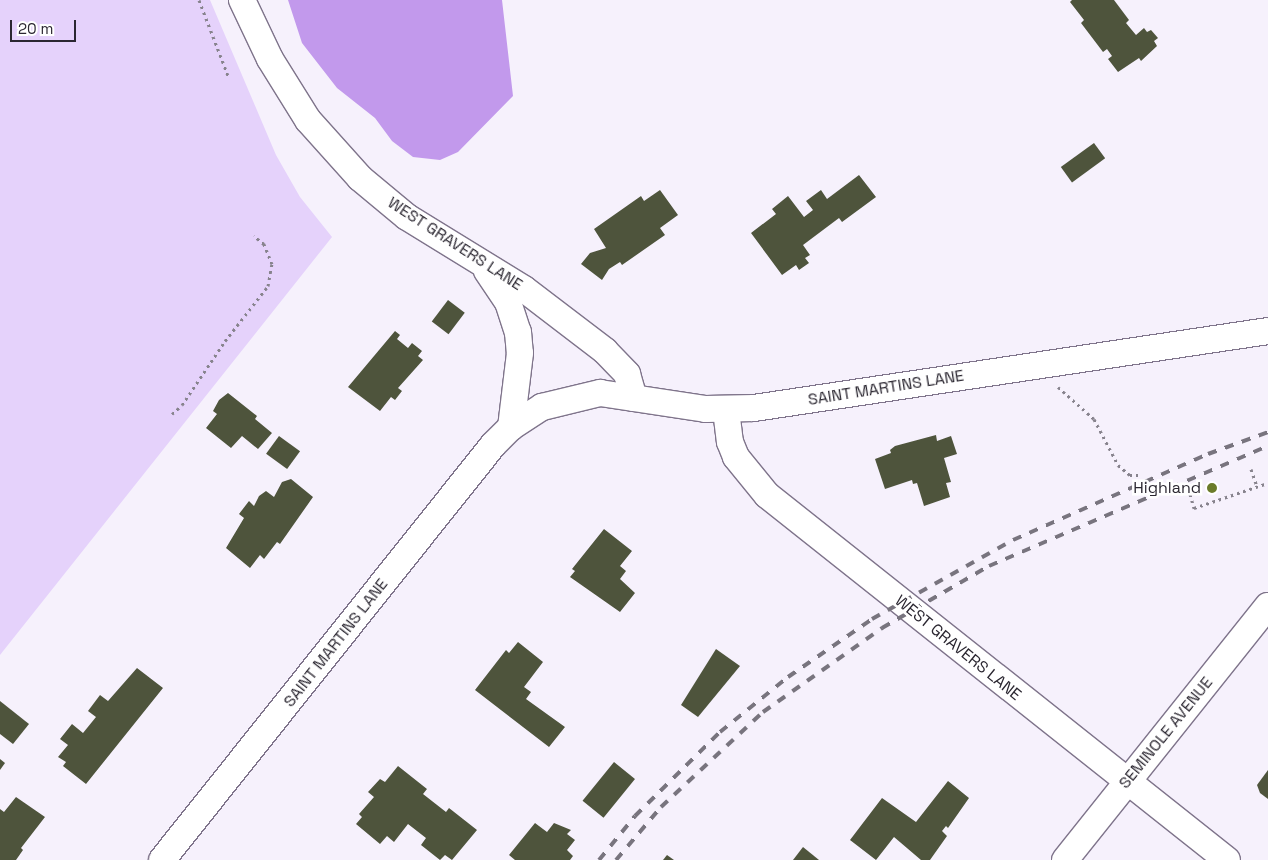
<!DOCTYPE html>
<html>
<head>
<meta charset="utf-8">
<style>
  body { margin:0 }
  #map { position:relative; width:1268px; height:860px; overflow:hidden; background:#f6f1fc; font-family:"Space Grotesk",sans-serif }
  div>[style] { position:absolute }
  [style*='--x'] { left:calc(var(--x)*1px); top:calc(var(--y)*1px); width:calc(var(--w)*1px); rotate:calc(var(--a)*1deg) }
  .green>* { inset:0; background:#e5d2fb }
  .forest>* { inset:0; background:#c299ec }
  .building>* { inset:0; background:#4e543c; transform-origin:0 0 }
  .path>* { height:3px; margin-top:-1.5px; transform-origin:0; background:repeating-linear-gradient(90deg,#87838d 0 2.5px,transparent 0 6.5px) }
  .roads { filter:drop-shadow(1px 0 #7f748b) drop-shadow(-1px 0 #7f748b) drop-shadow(0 1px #7f748b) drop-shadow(0 -1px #7f748b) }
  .minor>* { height:26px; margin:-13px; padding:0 13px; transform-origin:13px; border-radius:13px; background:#fff }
  .rail>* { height:4px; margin-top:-2px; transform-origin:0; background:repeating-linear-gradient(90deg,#78747e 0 9px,transparent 0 18px) }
  .dots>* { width:14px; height:14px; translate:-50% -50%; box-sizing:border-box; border:2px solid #fff; border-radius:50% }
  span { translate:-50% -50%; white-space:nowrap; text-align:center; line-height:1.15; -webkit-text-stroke:5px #fff; paint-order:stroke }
  .street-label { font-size:16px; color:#2b2731 }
  .poi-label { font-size:16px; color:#2b2731 }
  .right { translate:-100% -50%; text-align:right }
  .scale { position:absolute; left:10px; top:20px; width:66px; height:22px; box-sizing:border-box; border:2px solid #2b2731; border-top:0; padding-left:6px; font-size:15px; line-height:18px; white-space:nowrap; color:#2b2731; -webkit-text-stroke:4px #fff; paint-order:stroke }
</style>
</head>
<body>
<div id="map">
  <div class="green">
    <div style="clip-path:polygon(0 0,210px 0,276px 155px,300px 197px,332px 237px,0 655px)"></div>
  </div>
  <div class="forest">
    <div style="clip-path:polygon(288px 0,502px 0,513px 96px,458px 152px,440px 160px,413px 157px,392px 141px,375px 118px,337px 88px,302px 43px)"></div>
  </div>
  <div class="building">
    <div style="clip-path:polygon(1072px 0,1114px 0,1129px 20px,1126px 23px,1136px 35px,1144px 28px,1147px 32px,1151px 30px,1158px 38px,1154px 41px,1157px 46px,1141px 61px,1139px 58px,1118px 72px,1108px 59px,1112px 56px,1107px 49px,1103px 52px,1081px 23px,1084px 20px,1070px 2px)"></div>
    <div style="left:1094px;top:143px;width:19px;height:41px;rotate:54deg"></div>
    <div style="clip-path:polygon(859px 175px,876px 197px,842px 222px,839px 218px,803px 245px,810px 255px,805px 258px,809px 263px,799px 270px,796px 265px,782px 275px,751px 233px,776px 214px,772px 209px,788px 196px,804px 217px,813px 210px,806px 201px,821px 190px,827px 199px)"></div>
    <div style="clip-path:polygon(660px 190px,678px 215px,660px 228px,665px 235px,622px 265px,620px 262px,609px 269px,602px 280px,581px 264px,590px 253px,606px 248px,594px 229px,641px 196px,644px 201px)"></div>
    <div style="left:448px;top:300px;width:21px;height:27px;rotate:37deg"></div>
    <div style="clip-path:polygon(395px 331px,400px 335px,397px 339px,408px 348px,412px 343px,422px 351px,418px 356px,423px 360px,398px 388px,402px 391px,395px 400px,391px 397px,380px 411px,348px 387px)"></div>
    <div style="clip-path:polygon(228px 393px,257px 416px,255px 419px,272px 433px,258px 449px,242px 436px,231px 448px,206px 428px,217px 414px,213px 411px,219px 400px)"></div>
    <div style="clip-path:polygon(936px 435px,937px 441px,951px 436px,957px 454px,944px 458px,951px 482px,946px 483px,950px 497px,924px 506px,917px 483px,913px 484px,912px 480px,885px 489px,875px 459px,891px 453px,890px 450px,895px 446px)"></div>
    <div style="left:279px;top:436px;width:26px;height:22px;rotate:36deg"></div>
    <div style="clip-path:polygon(291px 479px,313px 497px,280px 544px,277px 542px,264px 559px,260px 555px,250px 568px,226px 548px,244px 518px,239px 514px,249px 501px,254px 506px,259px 496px,266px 491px,274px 497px,282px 482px)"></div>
    <div style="clip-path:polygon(604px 529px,632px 551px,620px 566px,626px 571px,620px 579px,635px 593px,620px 612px,570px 577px,575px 571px,572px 569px)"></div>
    <div style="clip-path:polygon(518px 642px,543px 662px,524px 687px,531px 692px,526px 699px,565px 727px,549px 747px,475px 690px,506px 650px,509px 653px)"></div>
    <div style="clip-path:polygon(716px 649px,740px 666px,698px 717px,681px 705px)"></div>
    <div style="clip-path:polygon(137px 668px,163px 688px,86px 784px,63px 766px,66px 762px,58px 757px,68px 745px,60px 739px,72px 724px,83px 733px,96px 717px,88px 711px,100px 695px,108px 701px)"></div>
    <div style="clip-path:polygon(0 701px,29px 724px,13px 744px,0 734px)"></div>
    <div style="clip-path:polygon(0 759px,5px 763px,0 770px)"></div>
    <div style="left:614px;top:762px;width:27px;height:50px;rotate:39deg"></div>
    <div style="clip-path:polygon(398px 766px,427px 789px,423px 794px,446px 812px,449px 808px,477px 830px,452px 860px,445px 855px,440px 860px,421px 845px,426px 838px,408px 824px,394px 842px,387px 836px,380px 844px,356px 824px,362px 817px,359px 814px,374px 797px,368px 792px,380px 779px,385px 782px)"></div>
    <div style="clip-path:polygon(1268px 770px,1268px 799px,1260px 793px,1257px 785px)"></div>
    <div style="clip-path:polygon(948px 781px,969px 798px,948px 828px,946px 826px,942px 831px,947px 836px,930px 860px,921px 860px,894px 837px,876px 860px,850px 840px,882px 798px,916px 822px)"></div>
    <div style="clip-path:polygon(16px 797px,45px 817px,21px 848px,23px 850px,16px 860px,0 860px,0 809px,4px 812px)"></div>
    <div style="clip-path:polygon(535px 823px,547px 832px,554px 823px,571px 830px,567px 834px,575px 840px,567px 850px,573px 856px,570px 860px,515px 860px,509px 855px)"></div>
    <div style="clip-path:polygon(803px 847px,819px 860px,793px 860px)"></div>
    <div style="clip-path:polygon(667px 855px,674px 860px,663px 860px)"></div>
  </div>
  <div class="path">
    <div style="--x:199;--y:0;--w:84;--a:69"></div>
    <div style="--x:1058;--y:387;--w:48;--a:41.6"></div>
    <div style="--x:1094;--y:419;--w:52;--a:62.4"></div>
    <div style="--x:1118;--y:465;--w:16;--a:40"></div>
    <div style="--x:1130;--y:475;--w:8;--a:0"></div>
    <div style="--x:172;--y:414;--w:13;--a:-42"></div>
    <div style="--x:182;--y:405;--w:77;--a:-56.1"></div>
    <div style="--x:225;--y:341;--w:70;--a:-52"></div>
    <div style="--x:268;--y:286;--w:22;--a:-80"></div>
    <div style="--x:272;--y:264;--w:22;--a:-112"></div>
    <div style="--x:264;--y:244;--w:13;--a:-141"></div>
    <div style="--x:1251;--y:469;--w:18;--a:71"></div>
    <div style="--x:1190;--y:494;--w:15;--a:74"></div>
    <div style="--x:1194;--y:508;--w:78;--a:-18.7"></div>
  </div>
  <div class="roads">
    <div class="minor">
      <div style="--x:242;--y:0;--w:65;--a:64.6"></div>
      <div style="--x:270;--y:59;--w:72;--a:58.1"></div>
      <div style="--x:308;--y:120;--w:78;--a:48.1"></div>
      <div style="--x:360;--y:178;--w:61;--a:39.7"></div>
      <div style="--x:407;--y:217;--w:137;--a:31.6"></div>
      <div style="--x:524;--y:289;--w:102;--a:37.4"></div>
      <div style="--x:605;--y:351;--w:32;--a:46"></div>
      <div style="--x:627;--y:374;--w:25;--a:74"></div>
      <div style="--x:487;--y:271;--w:37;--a:56"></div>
      <div style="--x:508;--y:302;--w:32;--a:72"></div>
      <div style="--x:518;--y:332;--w:21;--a:85"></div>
      <div style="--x:520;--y:353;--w:75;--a:96.9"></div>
      <div style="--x:726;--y:410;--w:32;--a:83"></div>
      <div style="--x:730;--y:442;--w:16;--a:68"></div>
      <div style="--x:736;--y:457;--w:49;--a:50.8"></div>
      <div style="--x:767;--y:495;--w:587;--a:38.43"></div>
      <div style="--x:162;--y:860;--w:531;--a:-51.42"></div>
      <div style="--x:493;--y:445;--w:25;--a:-45"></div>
      <div style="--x:511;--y:427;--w:37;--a:-33"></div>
      <div style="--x:542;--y:407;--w:60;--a:-13.6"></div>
      <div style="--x:600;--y:393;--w:107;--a:8.6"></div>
      <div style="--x:706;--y:409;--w:48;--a:-1.2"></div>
      <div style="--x:754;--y:408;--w:520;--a:-8.52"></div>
      <div style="--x:1065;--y:860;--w:325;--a:-51.4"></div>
    </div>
  </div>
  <div class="rail">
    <div style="--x:599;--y:860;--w:57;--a:-50.7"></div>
    <div style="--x:635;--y:816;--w:120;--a:-44.7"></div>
    <div style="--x:720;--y:732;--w:87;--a:-39"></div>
    <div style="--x:788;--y:677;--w:102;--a:-34.6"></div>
    <div style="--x:872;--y:619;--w:162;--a:-29.3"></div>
    <div style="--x:1013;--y:540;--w:213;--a:-23.8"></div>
    <div style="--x:1208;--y:454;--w:64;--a:-20.1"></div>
    <div style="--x:616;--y:860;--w:70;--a:-49.7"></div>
    <div style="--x:661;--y:807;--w:139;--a:-43"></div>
    <div style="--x:763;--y:712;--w:146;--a:-35.2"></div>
    <div style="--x:882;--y:628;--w:124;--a:-30.1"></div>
    <div style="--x:989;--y:566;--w:304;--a:-23.3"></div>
  </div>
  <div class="dots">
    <div style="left:1212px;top:488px;background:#6b7b2a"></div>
  </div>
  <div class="street-label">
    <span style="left:455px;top:244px;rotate:33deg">WEST GRAVERS LANE</span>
    <span style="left:886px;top:388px;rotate:-9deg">SAINT MARTINS LANE</span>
    <span style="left:336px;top:643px;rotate:-52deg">SAINT MARTINS LANE</span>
    <span style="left:958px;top:648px;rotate:39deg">WEST GRAVERS LANE</span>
    <span style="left:1166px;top:733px;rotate:-51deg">SEMINOLE AVENUE</span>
  </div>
  <div class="poi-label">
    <span class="right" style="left:1201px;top:488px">Highland</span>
  </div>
  <div class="scale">20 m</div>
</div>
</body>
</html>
